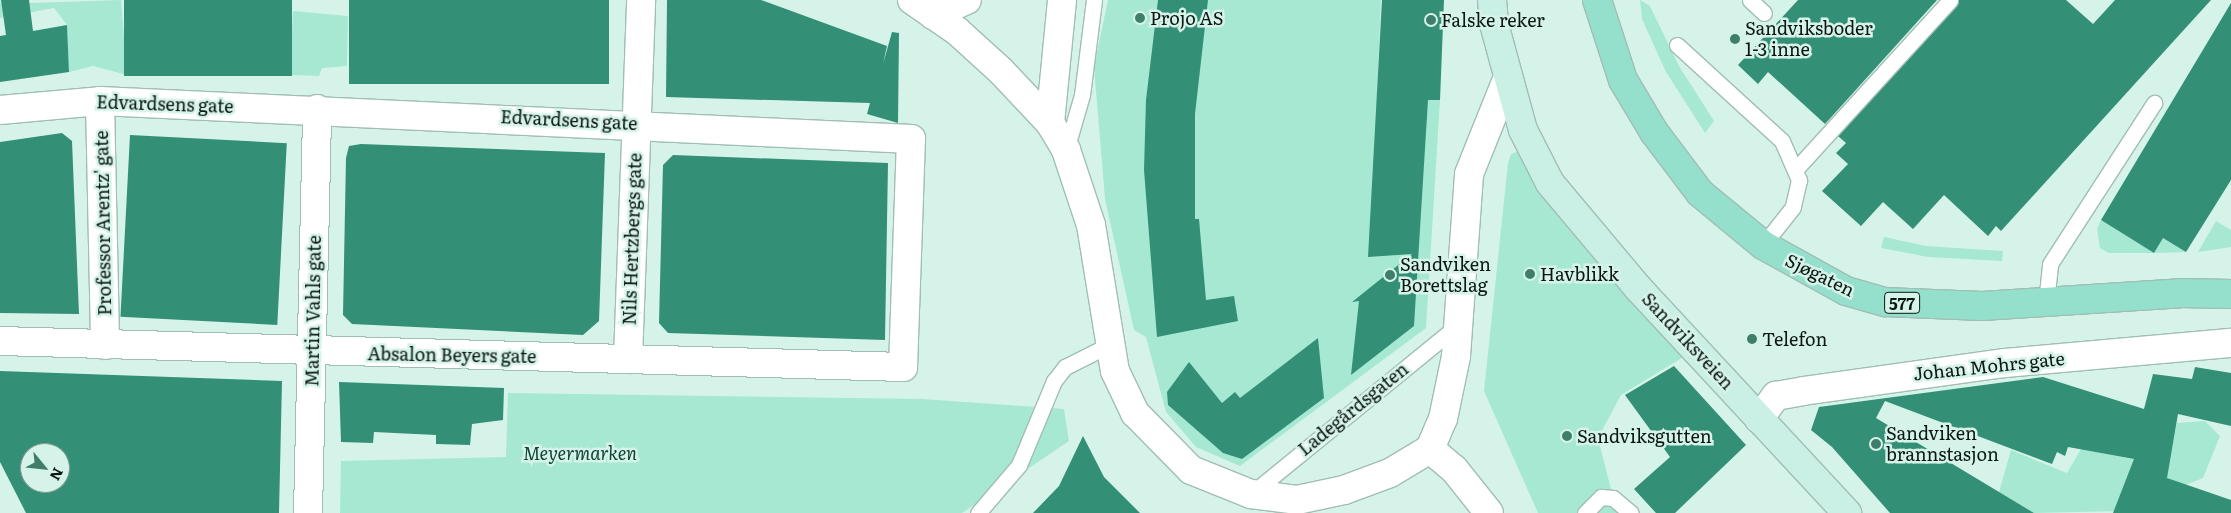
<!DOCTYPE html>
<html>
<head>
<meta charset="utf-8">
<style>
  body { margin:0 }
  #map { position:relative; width:2231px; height:513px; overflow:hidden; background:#d6f3e9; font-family:Literata,serif }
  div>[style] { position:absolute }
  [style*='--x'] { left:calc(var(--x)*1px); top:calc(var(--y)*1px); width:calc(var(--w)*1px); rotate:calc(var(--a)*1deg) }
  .green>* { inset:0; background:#a7e8d3 }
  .building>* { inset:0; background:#338f76; transform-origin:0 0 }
  .roads { filter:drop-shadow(1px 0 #a1beb4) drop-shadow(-1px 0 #a1beb4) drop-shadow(0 1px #a1beb4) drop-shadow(0 -1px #a1beb4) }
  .service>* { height:15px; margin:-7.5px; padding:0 7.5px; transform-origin:7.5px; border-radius:7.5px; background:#fff }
  .minor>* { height:28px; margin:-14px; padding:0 14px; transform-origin:14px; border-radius:14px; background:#fff }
  .tertiary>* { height:28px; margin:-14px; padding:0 14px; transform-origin:14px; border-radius:14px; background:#fff }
  .secondary>* { height:28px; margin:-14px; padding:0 14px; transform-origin:14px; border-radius:14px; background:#caf0e6 }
  .primary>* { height:28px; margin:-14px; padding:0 14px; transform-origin:14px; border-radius:14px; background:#94e0cc }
  .dots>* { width:14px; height:14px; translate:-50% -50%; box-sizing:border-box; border:2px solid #d6f3e9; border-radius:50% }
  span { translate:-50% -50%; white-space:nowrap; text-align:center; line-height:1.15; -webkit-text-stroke:5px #d6f3e9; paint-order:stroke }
  .shield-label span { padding:1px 4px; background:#d6f3e9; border:1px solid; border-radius:4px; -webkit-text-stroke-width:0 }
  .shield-label { font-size:16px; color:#0c1713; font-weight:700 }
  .poi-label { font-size:18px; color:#0c1713 }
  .left { translate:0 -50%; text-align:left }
  .street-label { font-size:18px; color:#0c1713 }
  .park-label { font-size:18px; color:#0f4336; font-style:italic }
  .north { position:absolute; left:20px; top:443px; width:50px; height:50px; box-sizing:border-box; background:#d6f3e9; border:1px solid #859b93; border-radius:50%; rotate:118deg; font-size:14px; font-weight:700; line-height:20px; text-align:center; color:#0c1713 }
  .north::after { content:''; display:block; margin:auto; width:18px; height:22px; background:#3f7e6b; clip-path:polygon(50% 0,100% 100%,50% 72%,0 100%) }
</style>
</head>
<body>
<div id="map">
  <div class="green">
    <div style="clip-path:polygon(0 0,1px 4px,121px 0,127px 75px,93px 66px,69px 72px,67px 25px,54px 8px,0 18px)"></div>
    <div style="clip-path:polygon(1108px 0,1381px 0,1377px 96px,1440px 100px,1426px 328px,1240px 466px,1196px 447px,1166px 412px,1146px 337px,1134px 330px,1105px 199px,1094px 67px)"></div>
    <div style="clip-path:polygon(1640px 0,1650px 6px,1679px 66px,1714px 121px,1705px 133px,1666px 72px,1642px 19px)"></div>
    <div style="clip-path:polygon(293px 11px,348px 16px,347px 66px,322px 68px,319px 76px,290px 75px)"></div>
    <div style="clip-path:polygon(1519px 151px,1690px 353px,1621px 395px,1598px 438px,1617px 513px,1538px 513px,1484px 391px,1508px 163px,1511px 154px)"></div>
    <div style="clip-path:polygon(2101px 220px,2154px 253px,2163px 238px,2186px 252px,2154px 253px,2109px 253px,2100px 248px,2097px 229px)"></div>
    <div style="clip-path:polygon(2216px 221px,2231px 230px,2231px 247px,2198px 252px)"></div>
    <div style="clip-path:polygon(1884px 237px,1926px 246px,2003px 251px,2002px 261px,1928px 257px,1881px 248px)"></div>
    <div style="clip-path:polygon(508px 393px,922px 399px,1064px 409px,1069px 441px,962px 513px,340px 513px,341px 461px,506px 457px)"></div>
    <div style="clip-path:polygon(2205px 421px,2220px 436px,2203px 478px,2120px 511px,2034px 513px,1999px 492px,2011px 450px,2067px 473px,2081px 449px,2142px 461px,2172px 448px,2177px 423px)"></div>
  </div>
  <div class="building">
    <div style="clip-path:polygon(1px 0,29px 0,33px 31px,67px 25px,69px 72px,0 82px,0 36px,6px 35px)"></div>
    <div style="left:124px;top:0;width:168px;height:76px"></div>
    <div style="left:349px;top:0;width:260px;height:84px"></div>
    <div style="clip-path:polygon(667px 0,761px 0,887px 46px,883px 64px,892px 32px,899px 33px,898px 123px,867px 114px,870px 103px,666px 97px)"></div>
    <div style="clip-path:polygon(1158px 0,1208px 0,1195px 114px,1195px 219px,1199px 219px,1206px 300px,1234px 296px,1238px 321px,1157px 337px,1144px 170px,1146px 100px)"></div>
    <div style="clip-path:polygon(1382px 0,1444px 0,1440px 100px,1428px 100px,1414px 326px,1351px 375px,1359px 301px,1352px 302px,1412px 254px,1368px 257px)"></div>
    <div style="clip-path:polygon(1798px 0,1937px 0,1825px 124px,1768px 72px,1758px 84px,1738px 65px)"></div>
    <div style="clip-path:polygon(1959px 0,2066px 0,2093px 24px,2115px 0,2211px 0,2001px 231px,1996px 226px,1988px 236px,1944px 195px,1913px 229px,1883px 202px,1861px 226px,1822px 191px,1848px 164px,1836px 153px,1846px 143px,1838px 136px)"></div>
    <div style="clip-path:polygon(2231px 3px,2231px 180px,2186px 252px,2163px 238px,2154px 253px,2101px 220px)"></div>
    <div style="clip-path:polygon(62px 133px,72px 141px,79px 314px,0 313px,0 142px)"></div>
    <div style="left:130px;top:135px;width:157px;height:182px;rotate:3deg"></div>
    <div style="clip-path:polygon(361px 144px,605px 153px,599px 321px,583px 335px,352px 324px,343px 315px,346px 158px,349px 146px)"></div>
    <div style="clip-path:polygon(673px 155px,888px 163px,885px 340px,668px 333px,659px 323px,663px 165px)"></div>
    <div style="clip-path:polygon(1318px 338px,1324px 398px,1242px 459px,1223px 453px,1168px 405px,1167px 392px,1189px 362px,1222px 403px,1235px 392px,1240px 398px)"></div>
    <div style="clip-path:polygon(1674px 366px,1746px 445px,1675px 513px,1656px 513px,1634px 489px,1670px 457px,1625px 395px)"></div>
    <div style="clip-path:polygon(2195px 367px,2231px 373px,2231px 426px,2178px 414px,2167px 478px,2231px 500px,2231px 513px,2113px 513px,2134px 459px,2068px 447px,2065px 456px,2057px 452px,2052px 464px,1885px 401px,1876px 418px,2034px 513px,1890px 513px,1832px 447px,1811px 430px,1819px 407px,2043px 377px,2144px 409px,2153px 374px,2192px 379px)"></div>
    <div style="clip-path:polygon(evenodd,0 371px,282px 381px,279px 513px,26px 513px,0 462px,0 371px,30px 453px,60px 453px,60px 483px,30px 483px,30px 453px)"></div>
    <div style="clip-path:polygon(339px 382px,504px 388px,503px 420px,472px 424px,470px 445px,436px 444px,436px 435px,374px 432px,373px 443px,341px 442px)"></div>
    <div style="clip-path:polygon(1083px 436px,1104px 477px,1140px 513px,1033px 513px,1059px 486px)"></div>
  </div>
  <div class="roads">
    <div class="service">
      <div style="--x:1750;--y:0;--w:19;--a:43"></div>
      <div style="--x:1677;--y:45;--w:142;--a:42.4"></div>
      <div style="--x:1782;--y:141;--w:43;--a:66.4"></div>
      <div style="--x:1799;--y:180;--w:28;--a:103"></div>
      <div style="--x:1793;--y:207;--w:48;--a:128.3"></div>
      <div style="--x:1066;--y:150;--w:57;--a:-73.8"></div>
      <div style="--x:1082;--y:95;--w:96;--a:-82.8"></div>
      <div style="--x:1795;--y:170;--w:230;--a:-47.6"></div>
      <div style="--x:2046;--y:303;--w:39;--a:-84"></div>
      <div style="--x:2050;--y:264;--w:192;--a:-57.1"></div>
      <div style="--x:1251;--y:494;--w:266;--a:-39.2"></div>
      <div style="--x:978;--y:513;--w:63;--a:-49.5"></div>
      <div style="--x:1019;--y:465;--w:91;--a:-67.4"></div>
      <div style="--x:1054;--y:381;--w:18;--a:-52"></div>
      <div style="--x:1065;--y:367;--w:49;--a:-26.6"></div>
      <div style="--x:1585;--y:513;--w:23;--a:-45"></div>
      <div style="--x:1601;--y:497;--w:12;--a:5"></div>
      <div style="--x:1613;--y:498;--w:23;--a:40"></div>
    </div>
    <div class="minor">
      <div style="--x:933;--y:15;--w:37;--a:-24"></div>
      <div style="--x:100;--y:101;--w:244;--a:88.8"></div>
      <div style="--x:0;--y:110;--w:100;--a:-5.1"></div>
      <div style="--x:100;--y:101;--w:812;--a:2.68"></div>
      <div style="--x:911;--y:139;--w:228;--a:92"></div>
      <div style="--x:903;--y:367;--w:903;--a:-178.35"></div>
      <div style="--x:1050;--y:123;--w:124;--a:-84.4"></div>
      <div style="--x:628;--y:359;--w:359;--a:-87.9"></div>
      <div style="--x:1759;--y:419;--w:29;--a:-54"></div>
      <div style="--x:1776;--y:396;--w:27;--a:-10"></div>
      <div style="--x:1803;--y:391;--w:204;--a:-7.9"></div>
      <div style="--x:2005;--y:363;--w:227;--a:-5.1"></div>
      <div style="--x:1430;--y:449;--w:31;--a:40"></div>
      <div style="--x:1454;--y:469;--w:56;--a:51.5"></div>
      <div style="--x:308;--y:513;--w:404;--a:-88.7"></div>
    </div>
    <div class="tertiary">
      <div style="--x:912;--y:0;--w:55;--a:34.6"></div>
      <div style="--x:957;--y:31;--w:59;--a:42.3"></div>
      <div style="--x:1001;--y:71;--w:71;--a:46.7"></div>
      <div style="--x:1050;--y:123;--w:31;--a:59"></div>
      <div style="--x:1066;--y:150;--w:79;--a:71.6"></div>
      <div style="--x:1091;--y:225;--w:148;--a:80.7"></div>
      <div style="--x:1115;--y:371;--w:47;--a:64.5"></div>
      <div style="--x:1135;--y:413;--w:80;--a:45.5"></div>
      <div style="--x:1191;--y:470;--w:65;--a:21.8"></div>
      <div style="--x:1251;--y:494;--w:46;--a:7.4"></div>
      <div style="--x:1297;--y:500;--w:48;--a:-12"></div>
      <div style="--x:1344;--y:490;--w:49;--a:-20.3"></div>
      <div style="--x:1390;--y:473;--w:47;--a:-31"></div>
      <div style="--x:1430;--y:449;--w:33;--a:-67"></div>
      <div style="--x:1443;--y:419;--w:64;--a:-78.3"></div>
      <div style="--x:1456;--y:356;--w:182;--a:-85.9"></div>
      <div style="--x:1469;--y:174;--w:105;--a:-68.1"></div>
    </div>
    <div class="secondary">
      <div style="--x:1492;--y:0;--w:24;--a:85"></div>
      <div style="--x:1494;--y:24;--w:110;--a:74.7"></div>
      <div style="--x:1523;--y:130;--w:59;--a:63"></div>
      <div style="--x:1550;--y:183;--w:138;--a:50"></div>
      <div style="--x:1639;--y:289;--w:306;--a:47.1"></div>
    </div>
    <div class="primary">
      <div style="--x:1597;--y:0;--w:84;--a:72"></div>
      <div style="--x:1623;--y:80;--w:61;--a:59.2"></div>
      <div style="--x:1654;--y:132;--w:76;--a:53"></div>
      <div style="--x:1700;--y:193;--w:82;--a:39.5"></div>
      <div style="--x:1763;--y:245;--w:95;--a:29"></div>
      <div style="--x:1846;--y:291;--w:41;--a:15.8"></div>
      <div style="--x:1885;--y:302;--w:97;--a:2.4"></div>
      <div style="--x:1982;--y:306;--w:199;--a:-3.7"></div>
      <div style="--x:2181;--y:293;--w:50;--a:1.1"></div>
    </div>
  </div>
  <div class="dots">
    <div style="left:1140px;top:18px;background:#3f7e6b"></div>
    <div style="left:1431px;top:20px;background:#3f7e6b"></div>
    <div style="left:1735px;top:39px;background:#3f7e6b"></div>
    <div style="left:1530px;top:274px;background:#3f7e6b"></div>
    <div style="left:1390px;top:275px;background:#3f7e6b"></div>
    <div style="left:1752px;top:339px;background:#3f7e6b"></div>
    <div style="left:1567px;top:436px;background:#3f7e6b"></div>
    <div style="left:1876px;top:444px;background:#3f7e6b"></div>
  </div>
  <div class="shield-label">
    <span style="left:1902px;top:303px">577</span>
  </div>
  <div class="poi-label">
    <span class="left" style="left:1150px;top:18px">Projo AS</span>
    <span class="left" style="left:1441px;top:20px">Falske reker</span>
    <span class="left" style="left:1745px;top:39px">Sandviksboder<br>1-3 inne</span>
    <span class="left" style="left:1400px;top:275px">Sandviken<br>Borettslag</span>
    <span class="left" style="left:1540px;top:274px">Havblikk</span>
    <span class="left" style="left:1762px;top:339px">Telefon</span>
    <span class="left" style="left:1886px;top:444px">Sandviken<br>brannstasjon</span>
    <span class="left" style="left:1577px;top:436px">Sandviksgutten</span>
  </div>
  <div class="street-label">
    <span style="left:165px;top:104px;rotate:2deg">Edvardsens gate</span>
    <span style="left:569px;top:120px;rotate:3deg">Edvardsens gate</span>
    <span style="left:103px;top:223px;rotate:-91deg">Professor Arentz' gate</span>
    <span style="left:632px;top:239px;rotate:-88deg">Nils Hertzbergs gate</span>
    <span style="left:1820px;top:275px;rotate:26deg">Sjøgaten</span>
    <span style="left:313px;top:311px;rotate:-89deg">Martin Vahls gate</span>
    <span style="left:1688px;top:341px;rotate:47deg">Sandviksveien</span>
    <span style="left:452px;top:355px;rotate:1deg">Absalon Beyers gate</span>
    <span style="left:1989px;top:366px;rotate:-6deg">Johan Mohrs gate</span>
    <span style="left:1353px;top:409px;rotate:-39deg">Ladegårdsgaten</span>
  </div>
  <div class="park-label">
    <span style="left:580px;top:453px">Meyermarken</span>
  </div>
  <div class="north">N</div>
</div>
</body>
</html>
